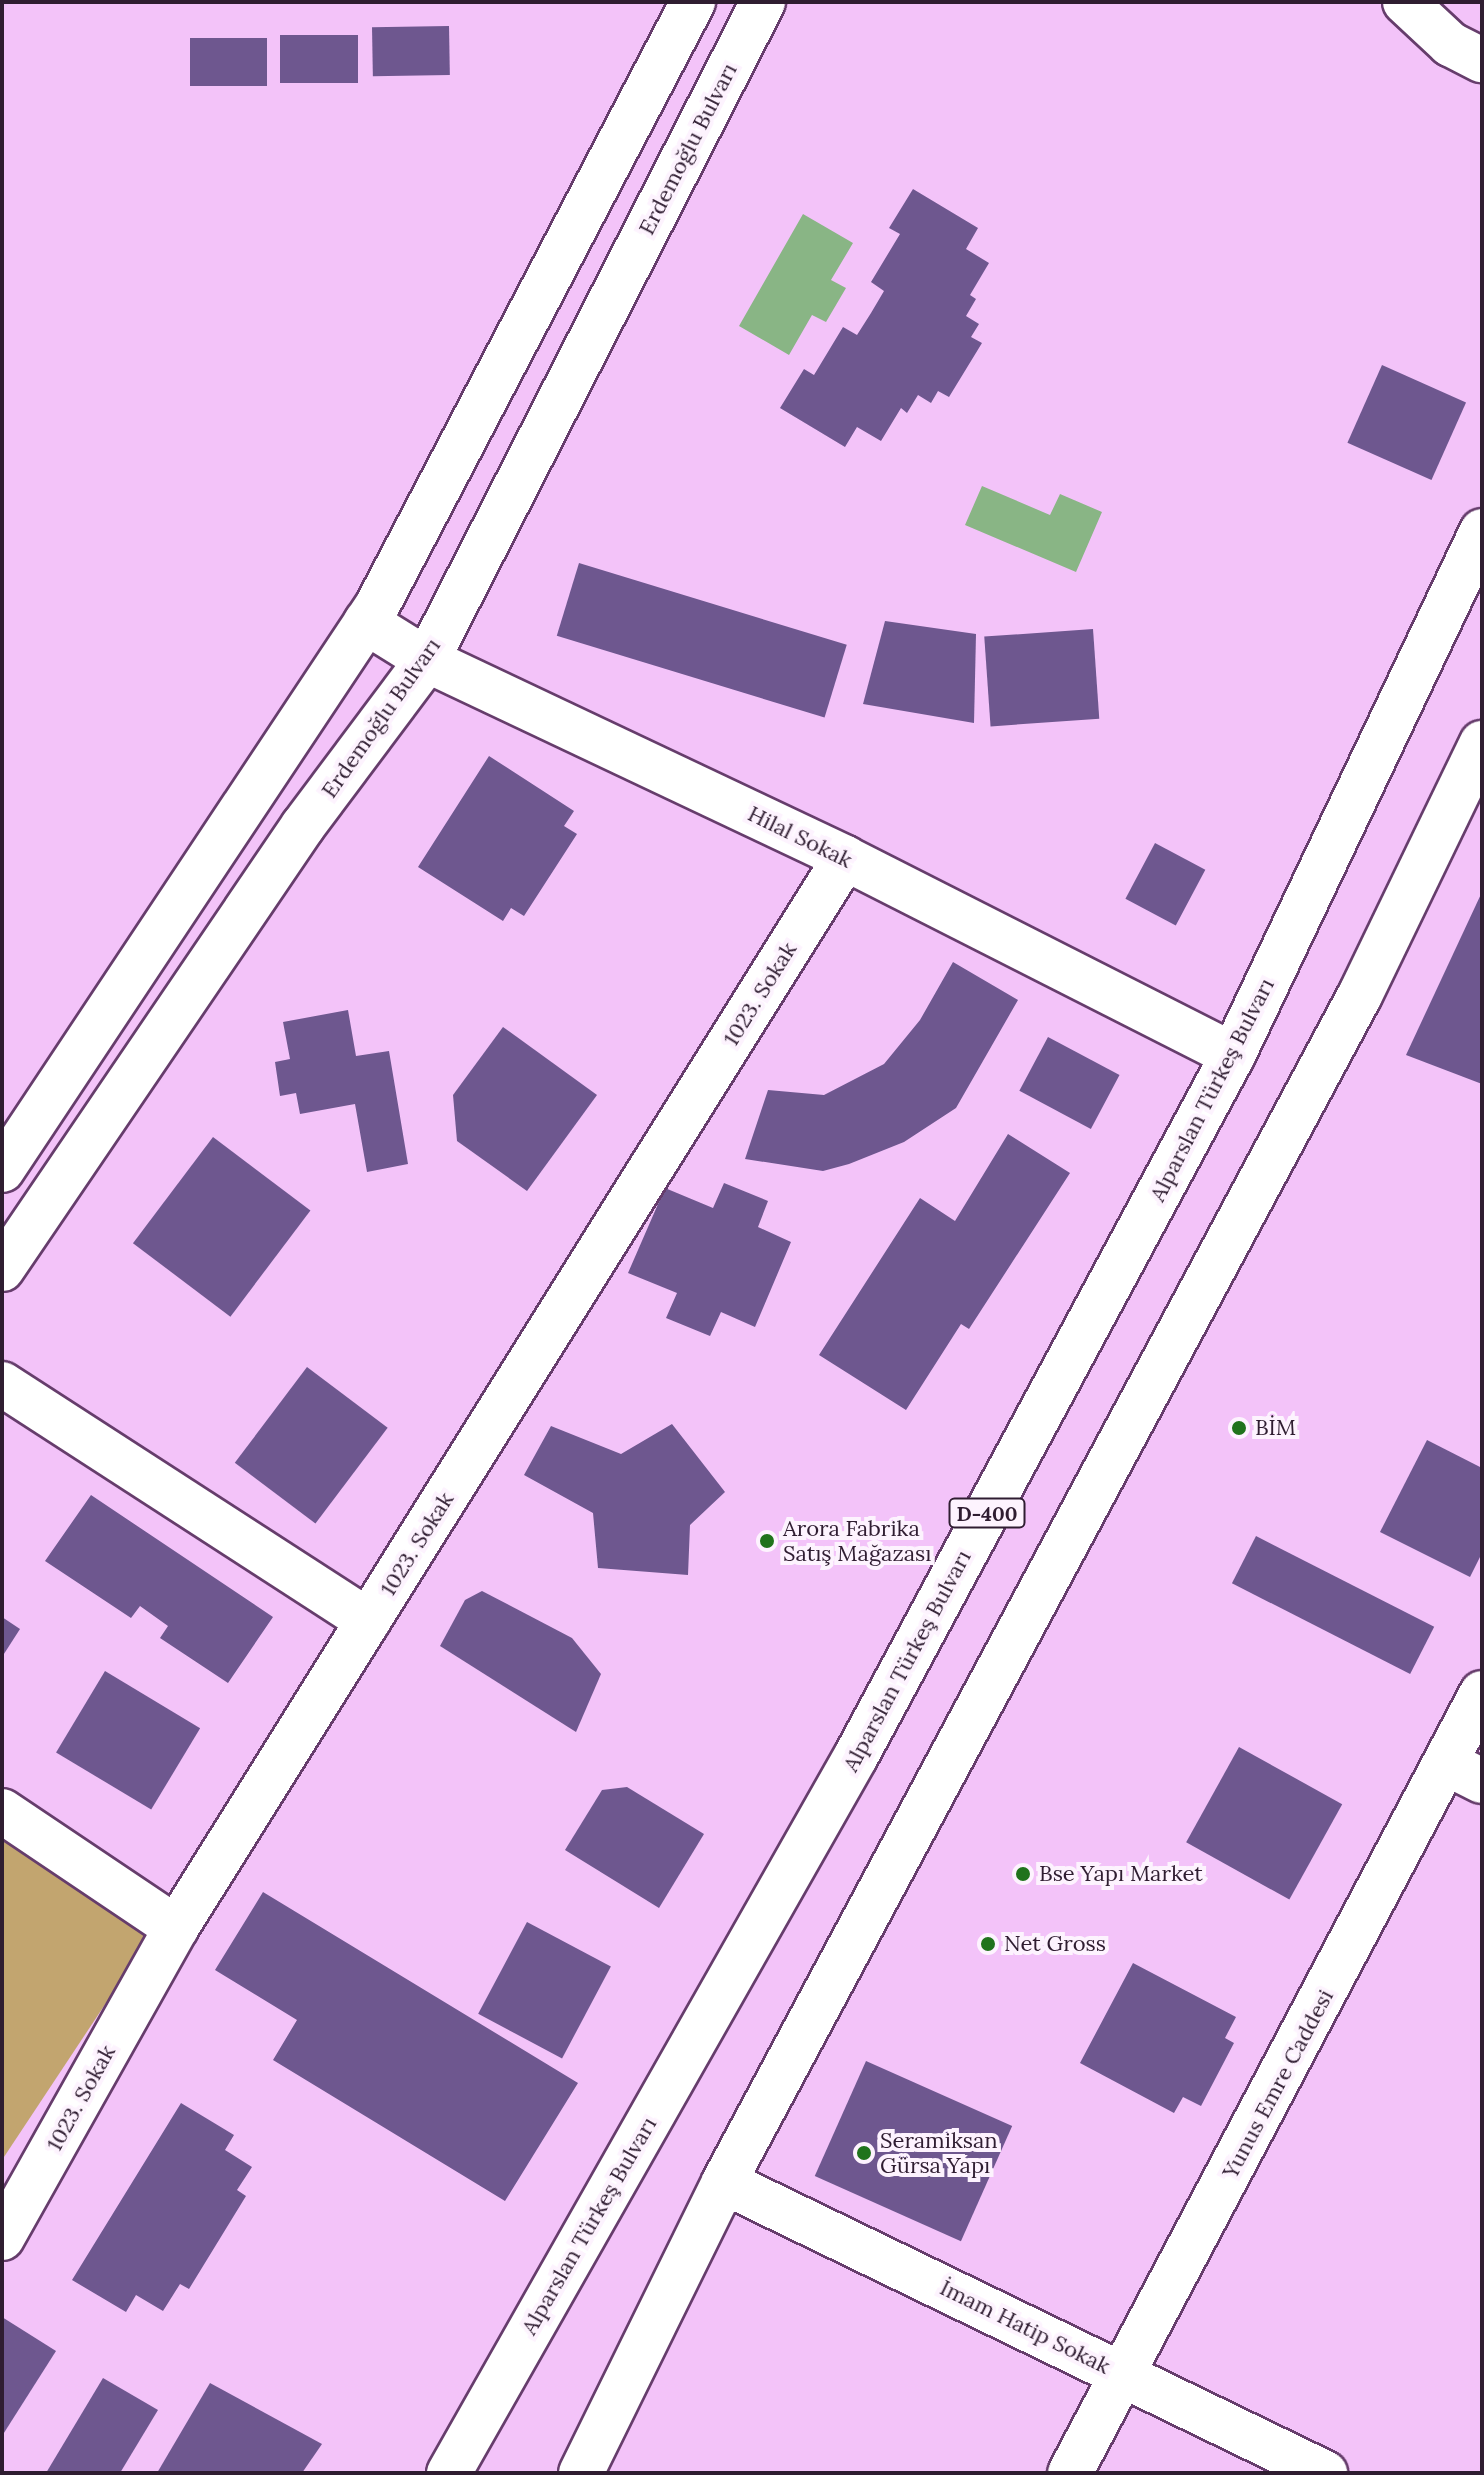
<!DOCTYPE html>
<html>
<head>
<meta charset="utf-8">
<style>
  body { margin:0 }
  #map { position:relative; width:1484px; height:2475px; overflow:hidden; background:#f3c3f9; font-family:Lora,serif }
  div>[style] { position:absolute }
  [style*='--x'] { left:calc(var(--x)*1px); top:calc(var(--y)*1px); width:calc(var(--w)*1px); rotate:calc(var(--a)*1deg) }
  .green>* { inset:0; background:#c2a56f }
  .water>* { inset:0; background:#89b585 }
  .building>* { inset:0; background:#6e578f; transform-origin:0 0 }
  .roads { filter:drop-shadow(2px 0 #663d6c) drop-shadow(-2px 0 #663d6c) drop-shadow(0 2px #663d6c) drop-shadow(0 -2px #663d6c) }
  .minor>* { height:44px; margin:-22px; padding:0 22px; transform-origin:22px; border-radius:22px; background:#fff }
  .highway>* { height:44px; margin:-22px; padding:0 22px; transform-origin:22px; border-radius:22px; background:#fff }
  .dots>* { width:22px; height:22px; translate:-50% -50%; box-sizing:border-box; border:4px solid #fdf3fe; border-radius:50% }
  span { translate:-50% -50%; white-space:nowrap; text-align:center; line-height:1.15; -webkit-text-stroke:8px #fdf3fe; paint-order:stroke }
  .shield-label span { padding:2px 6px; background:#fdf3fe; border:2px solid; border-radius:6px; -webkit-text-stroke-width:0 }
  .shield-label { font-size:20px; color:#2f1d31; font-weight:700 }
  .street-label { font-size:22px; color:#2f1d31 }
  .poi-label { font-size:22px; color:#2f1d31 }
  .left { translate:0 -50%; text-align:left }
  .frame { position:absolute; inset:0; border:4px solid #2f1d31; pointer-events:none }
</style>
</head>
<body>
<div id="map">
  <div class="green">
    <div style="clip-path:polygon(2px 1837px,151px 1935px,2px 2160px)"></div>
  </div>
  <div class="water">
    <div style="clip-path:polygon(803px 214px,853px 243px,831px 280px,846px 288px,826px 322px,812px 315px,789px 355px,739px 326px)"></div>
    <div style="clip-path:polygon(982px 486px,1050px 515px,1060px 494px,1102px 512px,1076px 572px,965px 525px)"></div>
  </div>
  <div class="building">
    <div style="left:449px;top:26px;width:49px;height:77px;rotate:89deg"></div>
    <div style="left:358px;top:35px;width:48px;height:78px;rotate:90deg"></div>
    <div style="left:190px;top:38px;width:77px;height:48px"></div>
    <div style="clip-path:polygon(913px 189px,978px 228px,966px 249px,989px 263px,970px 295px,976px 299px,966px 316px,979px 324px,971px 337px,982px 343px,949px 397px,938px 391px,931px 403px,918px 395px,907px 413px,901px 408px,881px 441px,857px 427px,845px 447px,780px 408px,804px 369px,814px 375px,843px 327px,857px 335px,871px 313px,884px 291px,871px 282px,900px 234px,889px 228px)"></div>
    <div style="left:1382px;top:365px;width:92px;height:85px;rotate:24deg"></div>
    <div style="left:579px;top:563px;width:280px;height:76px;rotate:17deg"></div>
    <div style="clip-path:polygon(885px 621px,976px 634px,974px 723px,863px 704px)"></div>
    <div style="left:1093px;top:629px;width:90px;height:109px;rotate:86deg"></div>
    <div style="clip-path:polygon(489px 756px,574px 811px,564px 826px,577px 834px,524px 916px,511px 908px,503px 921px,418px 867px)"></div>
    <div style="left:1155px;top:843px;width:57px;height:63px;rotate:28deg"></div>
    <div style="clip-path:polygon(1482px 892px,1482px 1084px,1406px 1055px)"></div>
    <div style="clip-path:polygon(953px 962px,1018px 1000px,956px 1108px,904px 1142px,849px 1164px,823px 1171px,745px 1159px,768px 1090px,824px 1095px,884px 1064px,920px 1020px)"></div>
    <div style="clip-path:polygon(348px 1010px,356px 1056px,389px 1051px,408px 1164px,367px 1172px,355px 1104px,300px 1114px,296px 1093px,280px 1096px,275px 1062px,290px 1059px,283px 1022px)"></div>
    <div style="clip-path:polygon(503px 1027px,597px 1095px,527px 1191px,457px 1141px,453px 1095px)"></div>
    <div style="left:1048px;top:1037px;width:81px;height:61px;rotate:28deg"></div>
    <div style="clip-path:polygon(1008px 1134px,1070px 1173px,969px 1329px,961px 1324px,906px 1410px,819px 1355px,920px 1198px,955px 1221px)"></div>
    <div style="left:213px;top:1137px;width:122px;height:133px;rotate:37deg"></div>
    <div style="clip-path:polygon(724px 1183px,768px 1201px,758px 1227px,791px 1242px,755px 1327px,721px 1312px,710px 1336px,666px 1318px,677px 1293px,628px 1273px,665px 1188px,713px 1208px)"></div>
    <div style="left:307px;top:1367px;width:101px;height:120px;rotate:37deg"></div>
    <div style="clip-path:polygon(672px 1424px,725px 1492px,690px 1525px,688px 1575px,598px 1568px,593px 1513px,524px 1475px,551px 1426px,621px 1454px)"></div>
    <div style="clip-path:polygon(1427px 1440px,1482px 1468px,1482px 1553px,1470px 1577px,1380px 1532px)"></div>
    <div style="clip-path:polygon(91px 1495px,273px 1617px,228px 1683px,160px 1638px,168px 1626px,140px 1606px,131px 1618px,45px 1561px)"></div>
    <div style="left:1256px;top:1536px;width:200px;height:53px;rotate:27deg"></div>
    <div style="clip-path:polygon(482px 1591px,572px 1638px,601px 1674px,576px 1732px,440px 1646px,465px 1600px)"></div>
    <div style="clip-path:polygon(2px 1617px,20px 1629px,2px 1657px)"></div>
    <div style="left:105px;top:1671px;width:111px;height:95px;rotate:31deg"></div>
    <div style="left:1239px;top:1747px;width:118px;height:109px;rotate:29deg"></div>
    <div style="clip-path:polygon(627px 1787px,704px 1834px,659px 1908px,565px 1850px,602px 1790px)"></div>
    <div style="clip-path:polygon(263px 1892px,578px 2083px,505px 2201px,273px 2060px,297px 2020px,215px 1970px)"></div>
    <div style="left:527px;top:1922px;width:95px;height:104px;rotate:28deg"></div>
    <div style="clip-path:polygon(1133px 1963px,1236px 2017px,1225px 2038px,1234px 2043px,1201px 2106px,1183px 2097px,1174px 2113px,1080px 2063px)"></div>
    <div style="left:866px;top:2061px;width:160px;height:126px;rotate:24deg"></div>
    <div style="clip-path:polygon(181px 2103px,234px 2135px,225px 2150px,252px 2167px,237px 2190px,246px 2196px,189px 2289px,180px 2284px,163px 2311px,136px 2295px,126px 2312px,72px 2280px)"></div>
    <div style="clip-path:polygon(2px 2317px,56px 2351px,2px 2436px)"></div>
    <div style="clip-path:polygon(103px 2378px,158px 2410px,120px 2473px,46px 2473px)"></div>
    <div style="clip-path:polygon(210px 2383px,322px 2444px,302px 2473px,157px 2473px)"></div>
  </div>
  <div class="roads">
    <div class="minor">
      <div style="--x:1405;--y:2;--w:62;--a:43"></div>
      <div style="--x:1450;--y:44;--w:36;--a:27"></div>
      <div style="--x:366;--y:622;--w:72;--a:31.9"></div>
      <div style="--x:427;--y:660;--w:463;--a:25.3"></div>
      <div style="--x:845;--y:858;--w:435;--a:26.9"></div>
      <div style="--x:2;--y:1170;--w:677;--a:-56.38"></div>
      <div style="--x:377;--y:606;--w:682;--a:-62.38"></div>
      <div style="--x:2;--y:1269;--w:536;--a:-55.81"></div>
      <div style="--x:303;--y:826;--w:207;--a:-53.2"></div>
      <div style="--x:427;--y:660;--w:739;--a:-62.95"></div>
      <div style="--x:2;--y:1384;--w:436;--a:32.9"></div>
      <div style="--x:1446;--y:1763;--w:40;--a:26.6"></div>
      <div style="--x:2;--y:1811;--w:210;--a:33.9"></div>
      <div style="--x:724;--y:2182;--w:668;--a:25.84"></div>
      <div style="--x:2;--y:2238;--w:355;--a:-60.7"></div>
      <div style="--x:176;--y:1928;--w:1262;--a:-57.98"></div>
      <div style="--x:1070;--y:2473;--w:882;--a:-62.16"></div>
    </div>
    <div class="highway">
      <div style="--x:449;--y:2473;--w:824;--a:-60.42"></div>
      <div style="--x:856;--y:1756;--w:796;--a:-61.73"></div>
      <div style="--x:1233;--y:1055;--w:580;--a:-64.58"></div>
      <div style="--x:581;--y:2473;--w:324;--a:-63.8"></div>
      <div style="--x:724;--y:2182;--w:1347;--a:-61.82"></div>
      <div style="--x:1360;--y:995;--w:280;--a:-64.2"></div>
    </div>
  </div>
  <div class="dots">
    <div style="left:1239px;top:1428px;background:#20731c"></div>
    <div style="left:767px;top:1541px;background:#20731c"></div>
    <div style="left:1023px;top:1874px;background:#20731c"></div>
    <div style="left:988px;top:1944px;background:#20731c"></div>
    <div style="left:864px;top:2153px;background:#20731c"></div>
  </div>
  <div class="shield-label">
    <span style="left:987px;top:1513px">D-400</span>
  </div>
  <div class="street-label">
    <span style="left:688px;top:149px;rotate:-63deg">Erdemoğlu Bulvarı</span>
    <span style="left:381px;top:718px;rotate:-55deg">Erdemoğlu Bulvarı</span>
    <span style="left:800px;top:837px;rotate:26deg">Hilal Sokak</span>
    <span style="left:760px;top:994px;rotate:-58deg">1023. Sokak</span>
    <span style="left:1212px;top:1090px;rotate:-63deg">Alparslan Türkeş Bulvarı</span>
    <span style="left:417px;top:1544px;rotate:-58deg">1023. Sokak</span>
    <span style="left:907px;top:1661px;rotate:-62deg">Alparslan Türkeş Bulvarı</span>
    <span style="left:1278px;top:2084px;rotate:-62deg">Yunus Emre Caddesi</span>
    <span style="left:81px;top:2098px;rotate:-61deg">1023. Sokak</span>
    <span style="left:589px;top:2226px;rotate:-60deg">Alparslan Türkeş Bulvarı</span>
    <span style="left:1025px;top:2327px;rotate:26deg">İmam Hatip Sokak</span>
  </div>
  <div class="poi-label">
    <span class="left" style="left:1255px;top:1428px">BİM</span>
    <span class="left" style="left:783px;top:1541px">Arora Fabrika<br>Satış Mağazası</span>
    <span class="left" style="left:1039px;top:1874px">Bse Yapı Market</span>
    <span class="left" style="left:1004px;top:1944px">Net Gross</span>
    <span class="left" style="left:880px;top:2153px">Seramiksan<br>Gürsa Yapı</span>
  </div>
  <div class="frame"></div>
</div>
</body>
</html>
